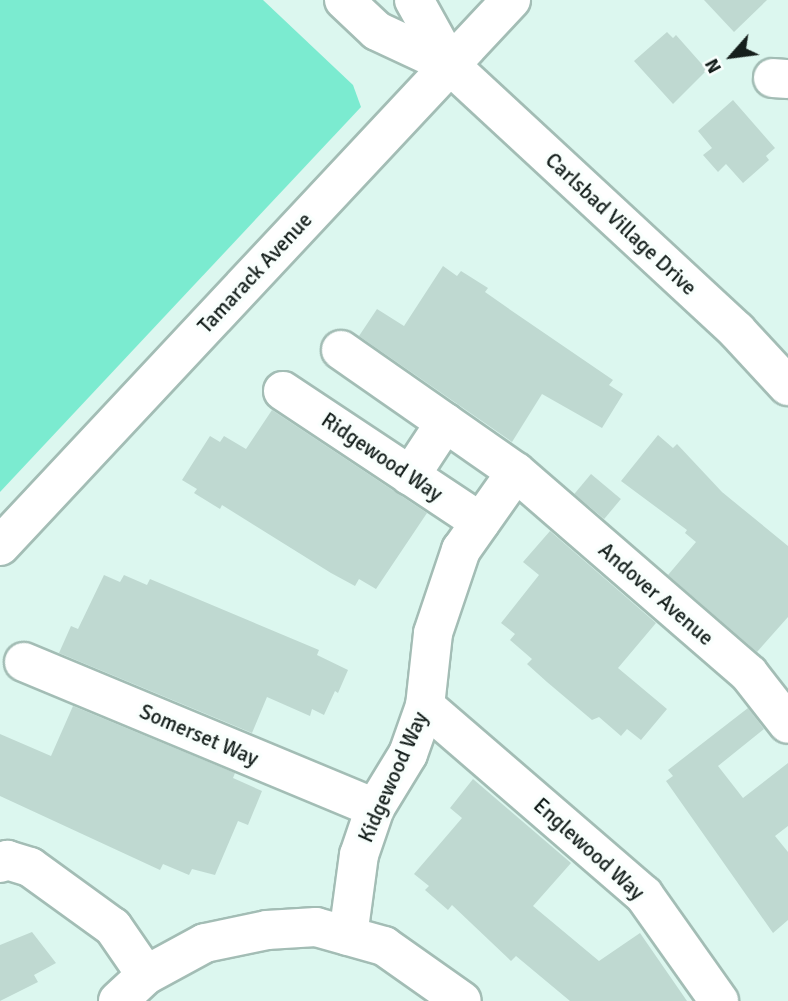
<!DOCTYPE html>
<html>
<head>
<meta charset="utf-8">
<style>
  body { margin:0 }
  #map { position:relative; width:788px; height:1001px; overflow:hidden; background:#dcf7ef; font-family:Signika,sans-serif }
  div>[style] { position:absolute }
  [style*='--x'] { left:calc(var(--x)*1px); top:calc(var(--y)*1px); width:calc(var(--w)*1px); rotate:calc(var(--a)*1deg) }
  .green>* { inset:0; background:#7bebd0 }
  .building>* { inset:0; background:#bfd9d1; transform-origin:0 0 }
  .roads { filter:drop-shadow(2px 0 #a3bdb5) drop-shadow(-2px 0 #a3bdb5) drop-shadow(0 2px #a3bdb5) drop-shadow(0 -2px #a3bdb5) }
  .minor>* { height:38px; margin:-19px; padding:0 19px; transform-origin:19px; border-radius:19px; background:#fff }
  .major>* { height:38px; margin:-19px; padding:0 19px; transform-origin:19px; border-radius:19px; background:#fff }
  span { translate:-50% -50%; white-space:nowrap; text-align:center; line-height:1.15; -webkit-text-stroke:7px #f9fffd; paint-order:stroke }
  .street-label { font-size:21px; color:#151f1c }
  .north { position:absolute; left:697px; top:21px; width:70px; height:70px; -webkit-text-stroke:5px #f9fffd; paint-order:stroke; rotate:242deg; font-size:19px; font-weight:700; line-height:28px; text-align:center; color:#151f1c }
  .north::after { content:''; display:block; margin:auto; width:24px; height:32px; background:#151f1c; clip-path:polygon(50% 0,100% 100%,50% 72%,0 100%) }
</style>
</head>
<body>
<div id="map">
  <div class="green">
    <div style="clip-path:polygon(0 0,263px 0,353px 85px,361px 107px,0 492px)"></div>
  </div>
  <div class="building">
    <div style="clip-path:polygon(704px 0,767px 0,734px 32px)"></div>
    <div style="clip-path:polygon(667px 32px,673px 38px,676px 35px,707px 70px,673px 104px,634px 61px)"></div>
    <div style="clip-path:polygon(733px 100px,775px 148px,766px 156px,769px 160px,743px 183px,726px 164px,718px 172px,703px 155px,712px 148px,698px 131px)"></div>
    <div style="clip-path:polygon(443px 266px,457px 276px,461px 271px,488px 288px,485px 292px,512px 311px,613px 380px,609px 385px,623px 394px,602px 428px,542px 394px,512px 442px,359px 336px,377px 309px,404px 326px)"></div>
    <div style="clip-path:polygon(272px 410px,427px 513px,376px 589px,359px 579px,355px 586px,331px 573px,222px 505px,220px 509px,194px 493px,197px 489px,182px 480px,210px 436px,220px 442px,224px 436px,246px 449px)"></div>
    <div style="clip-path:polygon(658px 435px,673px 448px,677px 444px,722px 492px,788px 546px,788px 617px,757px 652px,668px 575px,696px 542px,685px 533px,687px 530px,621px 481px)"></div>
    <div style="left:591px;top:474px;width:39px;height:26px;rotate:40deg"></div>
    <div style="clip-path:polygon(550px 531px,656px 623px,618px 668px,667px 709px,641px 740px,627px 729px,621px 736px,599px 717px,592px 720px,547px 682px,527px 664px,532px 659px,510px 640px,515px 634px,501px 623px,539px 575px,523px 562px)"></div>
    <div style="clip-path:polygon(104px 575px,120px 582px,124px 575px,147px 585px,150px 579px,319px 650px,317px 655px,348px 670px,338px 693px,335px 691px,324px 715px,312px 709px,310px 716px,267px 697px,252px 733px,59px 653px,71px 626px,78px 629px)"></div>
    <div style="clip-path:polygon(73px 706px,235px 773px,233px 778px,262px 791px,248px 825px,238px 821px,215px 875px,192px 869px,189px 875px,163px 864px,160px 870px,0 796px,0 734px,51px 756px)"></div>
    <div style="clip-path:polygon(748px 708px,764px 729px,718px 766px,743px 798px,788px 763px,788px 826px,775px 836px,788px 852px,788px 920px,773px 933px,666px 781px,673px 776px,668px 770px)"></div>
    <div style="clip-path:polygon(473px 779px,571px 863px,533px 906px,599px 961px,640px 933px,687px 1001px,570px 1001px,516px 956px,511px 961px,452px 905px,448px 910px,425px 890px,429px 886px,414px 874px,462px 818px,450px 808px)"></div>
    <div style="clip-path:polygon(32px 932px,56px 963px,34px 975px,38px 982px,0 1001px,0 945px)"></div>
  </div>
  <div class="roads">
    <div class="minor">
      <div style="--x:773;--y:78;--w:15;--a:4"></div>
      <div style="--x:341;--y:350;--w:213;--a:34.9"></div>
      <div style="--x:516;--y:472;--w:308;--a:40.9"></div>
      <div style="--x:749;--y:674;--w:63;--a:52"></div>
      <div style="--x:283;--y:391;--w:237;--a:33.6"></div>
      <div style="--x:410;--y:476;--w:64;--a:-56.6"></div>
      <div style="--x:24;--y:662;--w:380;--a:22.6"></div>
      <div style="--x:425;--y:706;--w:289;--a:40.8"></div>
      <div style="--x:644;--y:895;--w:130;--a:54.7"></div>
      <div style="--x:0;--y:863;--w:8;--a:-23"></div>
      <div style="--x:7;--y:860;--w:24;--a:17"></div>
      <div style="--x:30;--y:867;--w:102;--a:35.9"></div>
      <div style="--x:113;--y:927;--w:58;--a:55.5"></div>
      <div style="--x:348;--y:936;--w:82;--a:-82.3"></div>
      <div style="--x:359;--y:855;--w:50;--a:-71.2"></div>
      <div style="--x:375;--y:808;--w:63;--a:-58.6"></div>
      <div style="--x:408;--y:754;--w:51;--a:-70.5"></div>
      <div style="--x:425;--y:706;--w:73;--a:-83.7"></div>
      <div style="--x:433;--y:633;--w:88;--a:-71.4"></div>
      <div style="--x:461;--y:550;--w:95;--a:-54.8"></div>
      <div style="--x:118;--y:1001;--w:38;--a:-43"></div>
      <div style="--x:146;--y:975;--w:67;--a:-28.5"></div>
      <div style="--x:205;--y:943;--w:63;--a:-11.8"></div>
      <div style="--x:267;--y:930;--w:49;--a:-3.5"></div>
      <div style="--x:316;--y:927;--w:71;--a:15.6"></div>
      <div style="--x:384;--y:946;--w:95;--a:35.2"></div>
    </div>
    <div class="major">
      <div style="--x:344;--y:0;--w:45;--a:43.2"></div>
      <div style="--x:377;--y:31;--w:81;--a:25"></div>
      <div style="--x:450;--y:65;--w:391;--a:42.8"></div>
      <div style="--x:737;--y:331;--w:75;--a:47.2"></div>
      <div style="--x:414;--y:0;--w:74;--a:61"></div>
      <div style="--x:0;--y:546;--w:748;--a:-46.9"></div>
    </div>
  </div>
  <div class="street-label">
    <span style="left:621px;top:224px;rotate:43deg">Carlsbad Village Drive</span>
    <span style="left:255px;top:273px;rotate:-47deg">Tamarack Avenue</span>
    <span style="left:382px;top:457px;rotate:34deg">Ridgewood Way</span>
    <span style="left:656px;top:594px;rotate:41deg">Andover Avenue</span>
    <span style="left:199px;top:735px;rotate:23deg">Somerset Way</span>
    <span style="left:393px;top:777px;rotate:-66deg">Kidgewood Way</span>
    <span style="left:589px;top:849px;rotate:42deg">Englewood Way</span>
  </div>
  <div class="north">N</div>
</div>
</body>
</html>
